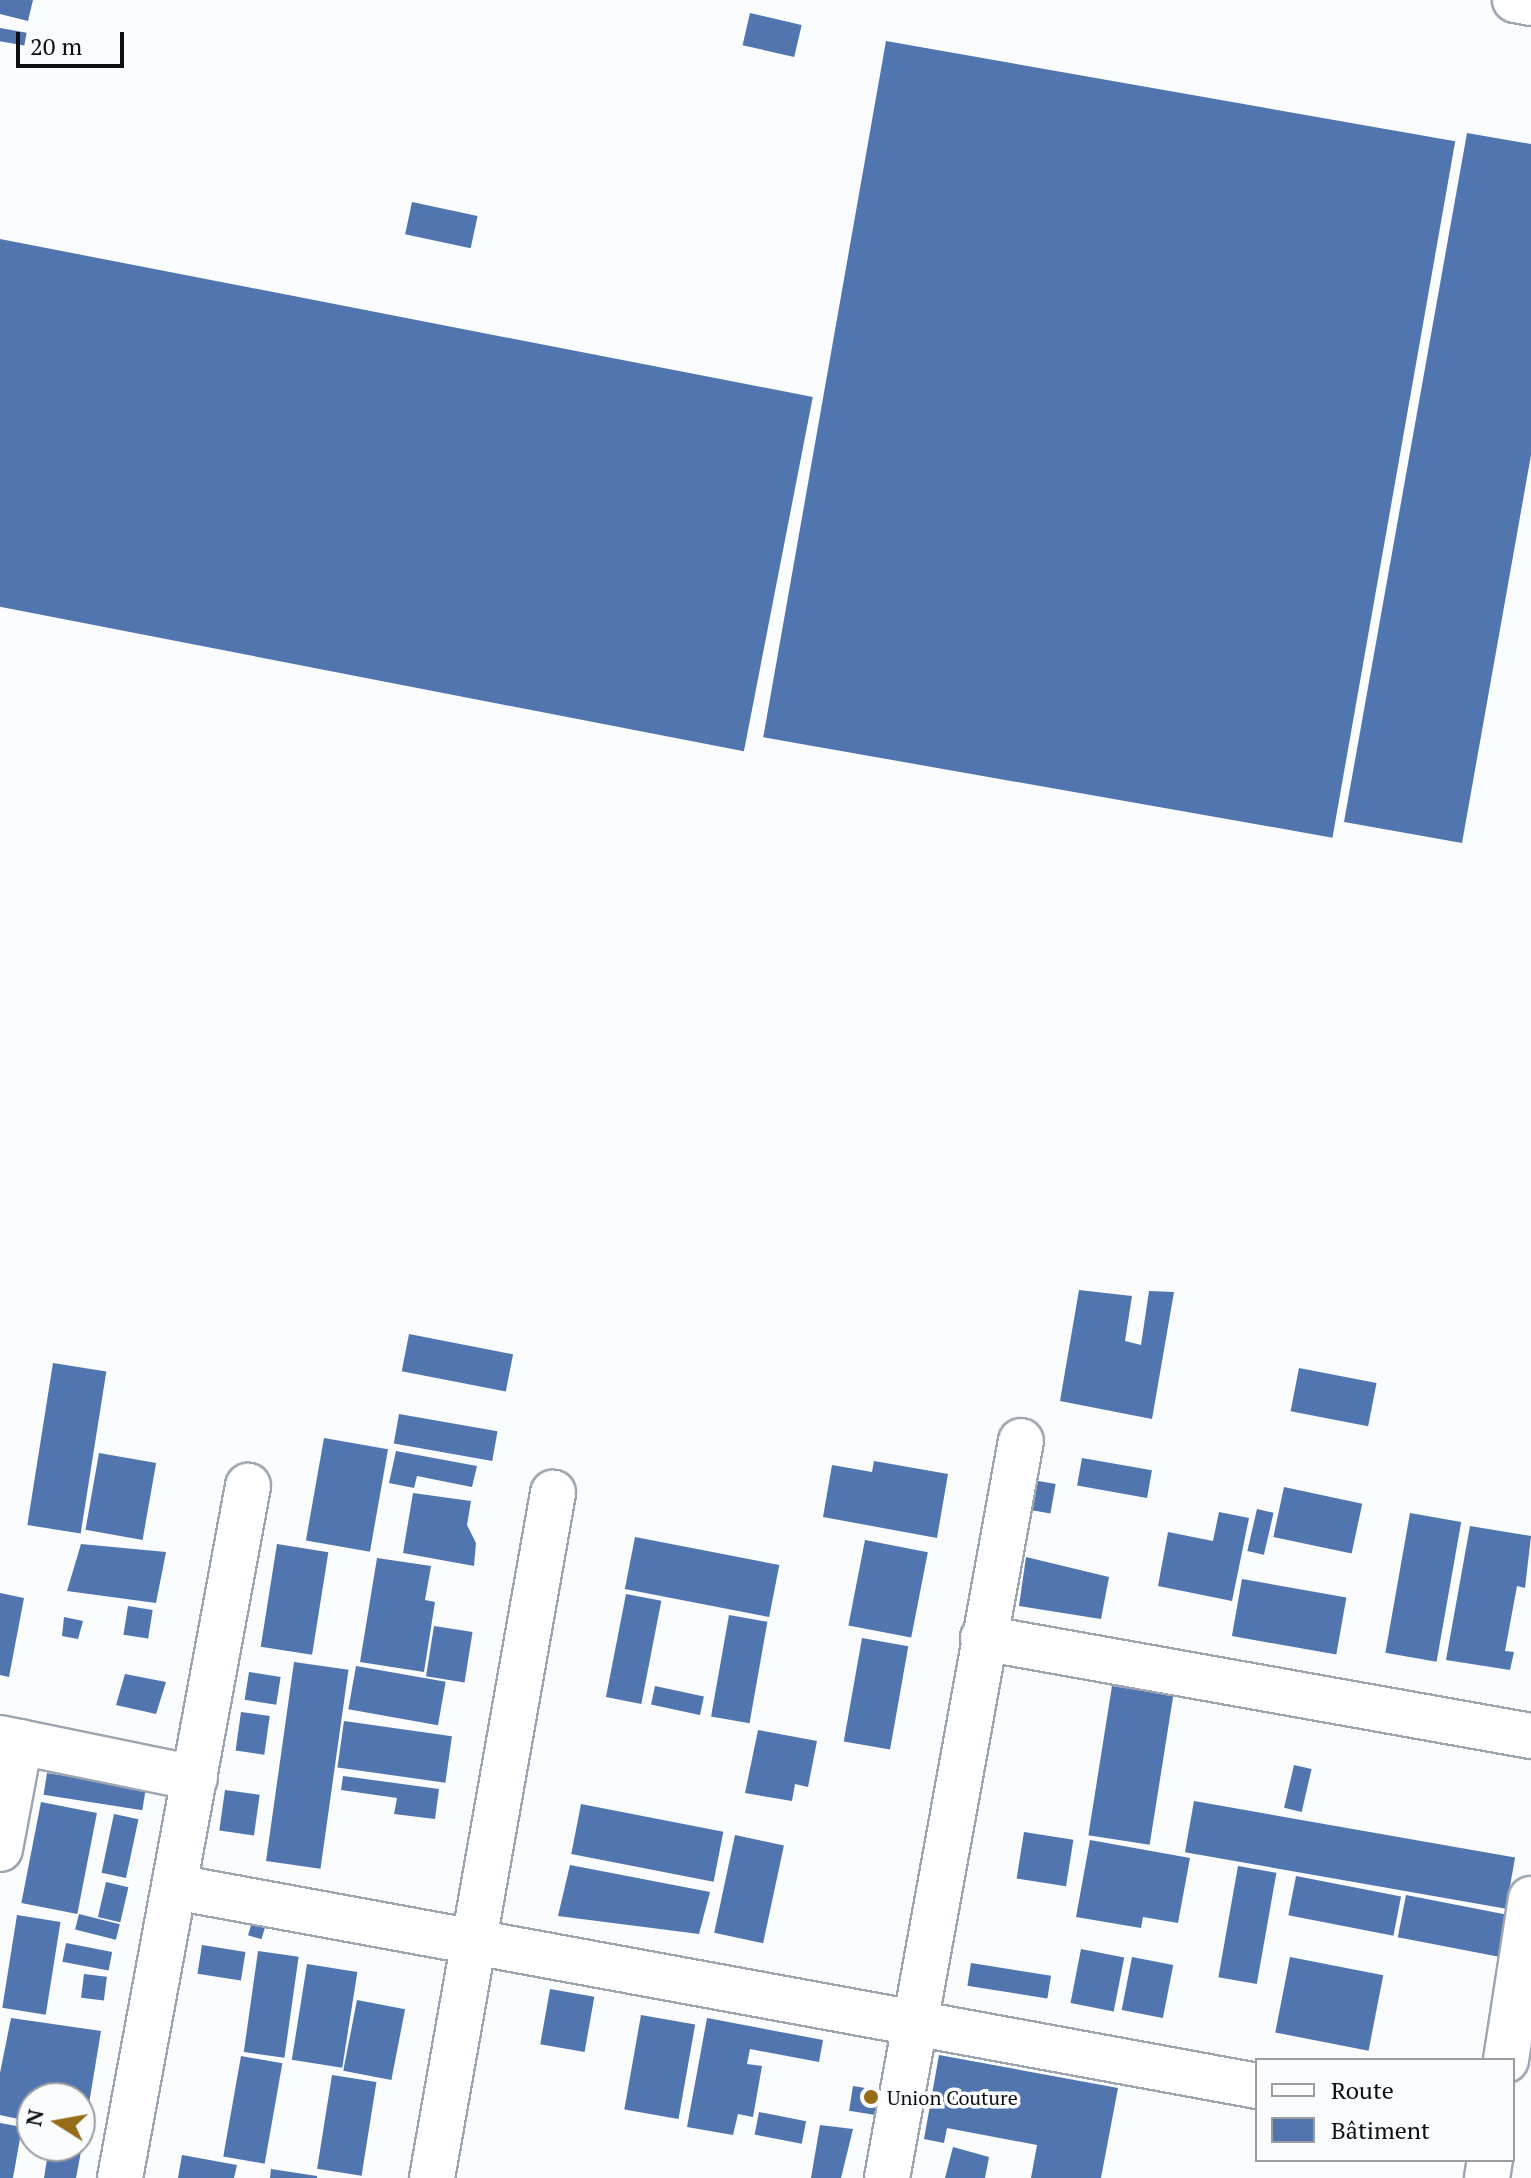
<!DOCTYPE html>
<html>
<head>
<meta charset="utf-8">
<style>
  body { margin:0 }
  #map { position:relative; width:1531px; height:2178px; overflow:hidden; background:#fafcfe; font-family:"PT Serif",serif }
  div>[style] { position:absolute }
  [style*='--x'] { left:calc(var(--x)*1px); top:calc(var(--y)*1px); width:calc(var(--w)*1px); rotate:calc(var(--a)*1deg) }
  .building>* { inset:0; background:#5176af; transform-origin:0 0 }
  .roads { filter:drop-shadow(2px 0 #9da5b1) drop-shadow(-2px 0 #9da5b1) drop-shadow(0 2px #9da5b1) drop-shadow(0 -2px #9da5b1) }
  .minor>* { height:44px; margin:-22px; padding:0 22px; transform-origin:22px; border-radius:22px; background:#fff }
  .major>* { height:44px; margin:-22px; padding:0 22px; transform-origin:22px; border-radius:22px; background:#fff }
  .dots>* { width:22px; height:22px; translate:-50% -50%; box-sizing:border-box; border:4px solid #fafcfe; border-radius:50% }
  span { translate:-50% -50%; white-space:nowrap; text-align:center; line-height:1.15; -webkit-text-stroke:7px #fafcfe; paint-order:stroke }
  .poi-label { font-size:20px; color:#0d0f13 }
  .left { translate:0 -50%; text-align:left }
  .legend { position:absolute; left:1255px; top:2058px; width:260px; height:104px; box-sizing:border-box; background:#fafcfe; border:2px solid #9b9da0; margin:0; padding:10px 14px; list-style:none; font-size:24px; color:#0d0f13 }
  .legend li { display:flex; align-items:center; gap:16px; height:40px }
  .legend b { width:40px; border:2px solid #9b9da0 }
  .north { position:absolute; left:16px; top:2082px; width:80px; height:80px; box-sizing:border-box; background:#fafcfe; border:2px solid #9b9da0; border-radius:50%; rotate:281deg; font-size:22px; font-weight:700; line-height:32px; text-align:center; color:#0d0f13 }
  .north::after { content:''; display:block; margin:auto; width:28px; height:36px; background:#966c17; clip-path:polygon(50% 0,100% 100%,50% 72%,0 100%) }
  .scale { position:absolute; left:16px; top:32px; width:108px; height:36px; box-sizing:border-box; border:4px solid #0d0f13; border-top:0; padding-left:10px; font-size:24px; line-height:28px; white-space:nowrap; color:#0d0f13; -webkit-text-stroke:6px #fafcfe; paint-order:stroke }
</style>
</head>
<body>
<div id="map">
  <div class="building">
    <div style="clip-path:polygon(0 0,33px 0,28px 21px,0 14px)"></div>
    <div style="left:750px;top:13px;width:53px;height:33px;rotate:13deg"></div>
    <div style="left:0;top:28px;width:27px;height:13px;rotate:10deg"></div>
    <div style="left:886px;top:41px;width:578px;height:707px;rotate:10deg"></div>
    <div style="clip-path:polygon(1467px 133px,1531px 144px,1531px 455px,1462px 843px,1344px 822px)"></div>
    <div style="left:412px;top:202px;width:67px;height:33px;rotate:12deg"></div>
    <div style="left:0;top:239px;width:828px;height:361px;rotate:11deg"></div>
    <div style="clip-path:polygon(1079px 1290px,1132px 1296px,1125px 1341px,1141px 1345px,1149px 1291px,1174px 1292px,1152px 1419px,1060px 1401px)"></div>
    <div style="left:409px;top:1334px;width:106px;height:38px;rotate:11deg"></div>
    <div style="left:53px;top:1363px;width:54px;height:164px;rotate:9deg"></div>
    <div style="left:1299px;top:1368px;width:79px;height:44px;rotate:11deg"></div>
    <div style="left:399px;top:1414px;width:100px;height:30px;rotate:10deg"></div>
    <div style="left:324px;top:1438px;width:65px;height:104px;rotate:10deg"></div>
    <div style="clip-path:polygon(396px 1451px,477px 1466px,472px 1487px,417px 1476px,414px 1488px,389px 1483px)"></div>
    <div style="left:99px;top:1453px;width:58px;height:78px;rotate:10deg"></div>
    <div style="left:1082px;top:1458px;width:71px;height:28px;rotate:10deg"></div>
    <div style="clip-path:polygon(874px 1461px,948px 1474px,937px 1538px,823px 1517px,832px 1465px,872px 1472px)"></div>
    <div style="left:1033px;top:1480px;width:23px;height:30px;rotate:10deg"></div>
    <div style="left:1284px;top:1487px;width:80px;height:51px;rotate:12deg"></div>
    <div style="clip-path:polygon(413px 1493px,471px 1501px,467px 1525px,476px 1543px,474px 1566px,403px 1553px)"></div>
    <div style="left:1257px;top:1509px;width:17px;height:43px;rotate:13deg"></div>
    <div style="clip-path:polygon(1219px 1512px,1249px 1518px,1232px 1601px,1158px 1586px,1168px 1532px,1213px 1541px)"></div>
    <div style="left:1410px;top:1513px;width:52px;height:142px;rotate:10deg"></div>
    <div style="clip-path:polygon(1470px 1526px,1531px 1536px,1525px 1588px,1517px 1586px,1505px 1651px,1514px 1652px,1510px 1670px,1446px 1660px)"></div>
    <div style="left:635px;top:1537px;width:147px;height:53px;rotate:11deg"></div>
    <div style="left:865px;top:1540px;width:64px;height:87px;rotate:11deg"></div>
    <div style="clip-path:polygon(81px 1544px,166px 1552px,156px 1603px,67px 1591px)"></div>
    <div style="left:277px;top:1544px;width:52px;height:104px;rotate:9deg"></div>
    <div style="clip-path:polygon(1026px 1557px,1109px 1577px,1101px 1619px,1019px 1606px)"></div>
    <div style="clip-path:polygon(377px 1558px,431px 1566px,425px 1600px,435px 1602px,424px 1672px,360px 1662px)"></div>
    <div style="left:1242px;top:1579px;width:106px;height:58px;rotate:10deg"></div>
    <div style="clip-path:polygon(0 1593px,24px 1598px,9px 1677px,0 1675px)"></div>
    <div style="left:626px;top:1594px;width:36px;height:105px;rotate:11deg"></div>
    <div style="left:128px;top:1606px;width:25px;height:29px;rotate:9deg"></div>
    <div style="left:729px;top:1615px;width:39px;height:103px;rotate:10deg"></div>
    <div style="clip-path:polygon(64px 1617px,83px 1621px,78px 1639px,62px 1636px)"></div>
    <div style="left:434px;top:1626px;width:39px;height:51px;rotate:9deg"></div>
    <div style="left:862px;top:1638px;width:47px;height:105px;rotate:10deg"></div>
    <div style="left:294px;top:1662px;width:55px;height:201px;rotate:8deg"></div>
    <div style="left:356px;top:1666px;width:91px;height:44px;rotate:10deg"></div>
    <div style="left:249px;top:1672px;width:32px;height:28px;rotate:9deg"></div>
    <div style="clip-path:polygon(125px 1674px,166px 1682px,156px 1714px,116px 1705px)"></div>
    <div style="left:655px;top:1686px;width:50px;height:19px;rotate:12deg"></div>
    <div style="left:1112px;top:1686px;width:62px;height:151px;rotate:9deg"></div>
    <div style="left:241px;top:1712px;width:29px;height:39px;rotate:8deg"></div>
    <div style="left:344px;top:1721px;width:109px;height:47px;rotate:8deg"></div>
    <div style="clip-path:polygon(758px 1730px,817px 1741px,808px 1787px,795px 1784px,792px 1801px,745px 1793px)"></div>
    <div style="left:1294px;top:1765px;width:18px;height:44px;rotate:13deg"></div>
    <div style="left:47px;top:1773px;width:100px;height:22px;rotate:9deg"></div>
    <div style="clip-path:polygon(343px 1776px,439px 1789px,435px 1819px,394px 1814px,397px 1798px,341px 1790px)"></div>
    <div style="left:225px;top:1790px;width:35px;height:41px;rotate:8deg"></div>
    <div style="left:1194px;top:1801px;width:326px;height:52px;rotate:10deg"></div>
    <div style="left:41px;top:1802px;width:57px;height:103px;rotate:11deg"></div>
    <div style="left:581px;top:1804px;width:145px;height:51px;rotate:11deg"></div>
    <div style="left:114px;top:1814px;width:25px;height:60px;rotate:12deg"></div>
    <div style="left:1024px;top:1832px;width:50px;height:47px;rotate:9deg"></div>
    <div style="left:735px;top:1835px;width:50px;height:100px;rotate:12deg"></div>
    <div style="clip-path:polygon(1090px 1840px,1190px 1858px,1178px 1923px,1143px 1917px,1141px 1928px,1076px 1917px)"></div>
    <div style="clip-path:polygon(570px 1865px,710px 1892px,699px 1934px,558px 1916px)"></div>
    <div style="left:1238px;top:1866px;width:39px;height:113px;rotate:10deg"></div>
    <div style="left:1296px;top:1876px;width:107px;height:40px;rotate:11deg"></div>
    <div style="left:106px;top:1882px;width:23px;height:36px;rotate:13deg"></div>
    <div style="left:1406px;top:1895px;width:103px;height:43px;rotate:11deg"></div>
    <div style="left:79px;top:1914px;width:42px;height:16px;rotate:14deg"></div>
    <div style="left:17px;top:1915px;width:44px;height:94px;rotate:9deg"></div>
    <div style="left:253px;top:1919px;width:14px;height:17px;rotate:17deg"></div>
    <div style="left:66px;top:1943px;width:47px;height:19px;rotate:11deg"></div>
    <div style="left:202px;top:1945px;width:44px;height:29px;rotate:9deg"></div>
    <div style="left:1081px;top:1949px;width:44px;height:55px;rotate:11deg"></div>
    <div style="left:258px;top:1951px;width:41px;height:102px;rotate:8deg"></div>
    <div style="left:1132px;top:1957px;width:42px;height:54px;rotate:11deg"></div>
    <div style="left:1290px;top:1957px;width:95px;height:77px;rotate:11deg"></div>
    <div style="left:971px;top:1963px;width:81px;height:23px;rotate:9deg"></div>
    <div style="left:307px;top:1964px;width:51px;height:97px;rotate:9deg"></div>
    <div style="left:84px;top:1974px;width:23px;height:24px;rotate:7deg"></div>
    <div style="left:550px;top:1989px;width:45px;height:56px;rotate:10deg"></div>
    <div style="left:357px;top:2000px;width:49px;height:72px;rotate:11deg"></div>
    <div style="left:641px;top:2015px;width:55px;height:96px;rotate:10deg"></div>
    <div style="clip-path:polygon(11px 2018px,101px 2031px,84px 2134px,80px 2098px,32px 2098px,32px 2122px,0 2115px,0 2073px)"></div>
    <div style="clip-path:polygon(707px 2018px,823px 2040px,819px 2062px,750px 2049px,747px 2064px,762px 2066px,753px 2117px,738px 2114px,733px 2135px,687px 2127px)"></div>
    <div style="clip-path:polygon(939px 2055px,1118px 2088px,1101px 2178px,1031px 2178px,1037px 2145px,947px 2128px,944px 2143px,924px 2139px)"></div>
    <div style="left:241px;top:2056px;width:42px;height:102px;rotate:10deg"></div>
    <div style="left:332px;top:2075px;width:45px;height:95px;rotate:9deg"></div>
    <div style="left:853px;top:2086px;width:30px;height:25px;rotate:9deg"></div>
    <div style="left:759px;top:2112px;width:48px;height:23px;rotate:11deg"></div>
    <div style="clip-path:polygon(0 2123px,22px 2127px,13px 2178px,0 2178px)"></div>
    <div style="clip-path:polygon(820px 2125px,853px 2129px,841px 2178px,811px 2178px)"></div>
    <div style="clip-path:polygon(49px 2146px,82px 2146px,76px 2178px,44px 2178px)"></div>
    <div style="clip-path:polygon(953px 2147px,989px 2157px,985px 2178px,945px 2178px)"></div>
    <div style="clip-path:polygon(182px 2155px,237px 2165px,234px 2178px,178px 2178px)"></div>
    <div style="clip-path:polygon(271px 2169px,317px 2176px,317px 2178px,270px 2178px)"></div>
  </div>
  <div class="roads">
    <div class="minor">
      <div style="--x:983;--y:1638;--w:557;--a:10.14"></div>
      <div style="--x:0;--y:1738;--w:199;--a:11.6"></div>
      <div style="--x:0;--y:1849;--w:109;--a:-79.4"></div>
      <div style="--x:175;--y:1887;--w:1100;--a:10.42"></div>
      <div style="--x:1506;--y:2060;--w:163;--a:-81.2"></div>
      <div style="--x:120;--y:2178;--w:704;--a:-79.52"></div>
      <div style="--x:432;--y:2178;--w:696;--a:-79.98"></div>
      <div style="--x:887;--y:2178;--w:749;--a:-79.7"></div>
      <div style="--x:1487;--y:2178;--w:18;--a:-81"></div>
    </div>
    <div class="major">
      <div style="--x:1515;--y:0;--w:16;--a:11"></div>
    </div>
  </div>
  <div class="dots">
    <div style="left:871px;top:2097px;background:#966c17"></div>
  </div>
  <div class="poi-label">
    <span class="left" style="left:887px;top:2097px">Union Couture</span>
  </div>
  <ul class="legend">
  <li><b style="height:10px;background:#fff"></b>Route</li>
  <li><b style="height:22px;background:#5176af"></b>Bâtiment</li>
  </ul>
  <div class="north">N</div>
  <div class="scale">20 m</div>
</div>
</body>
</html>
